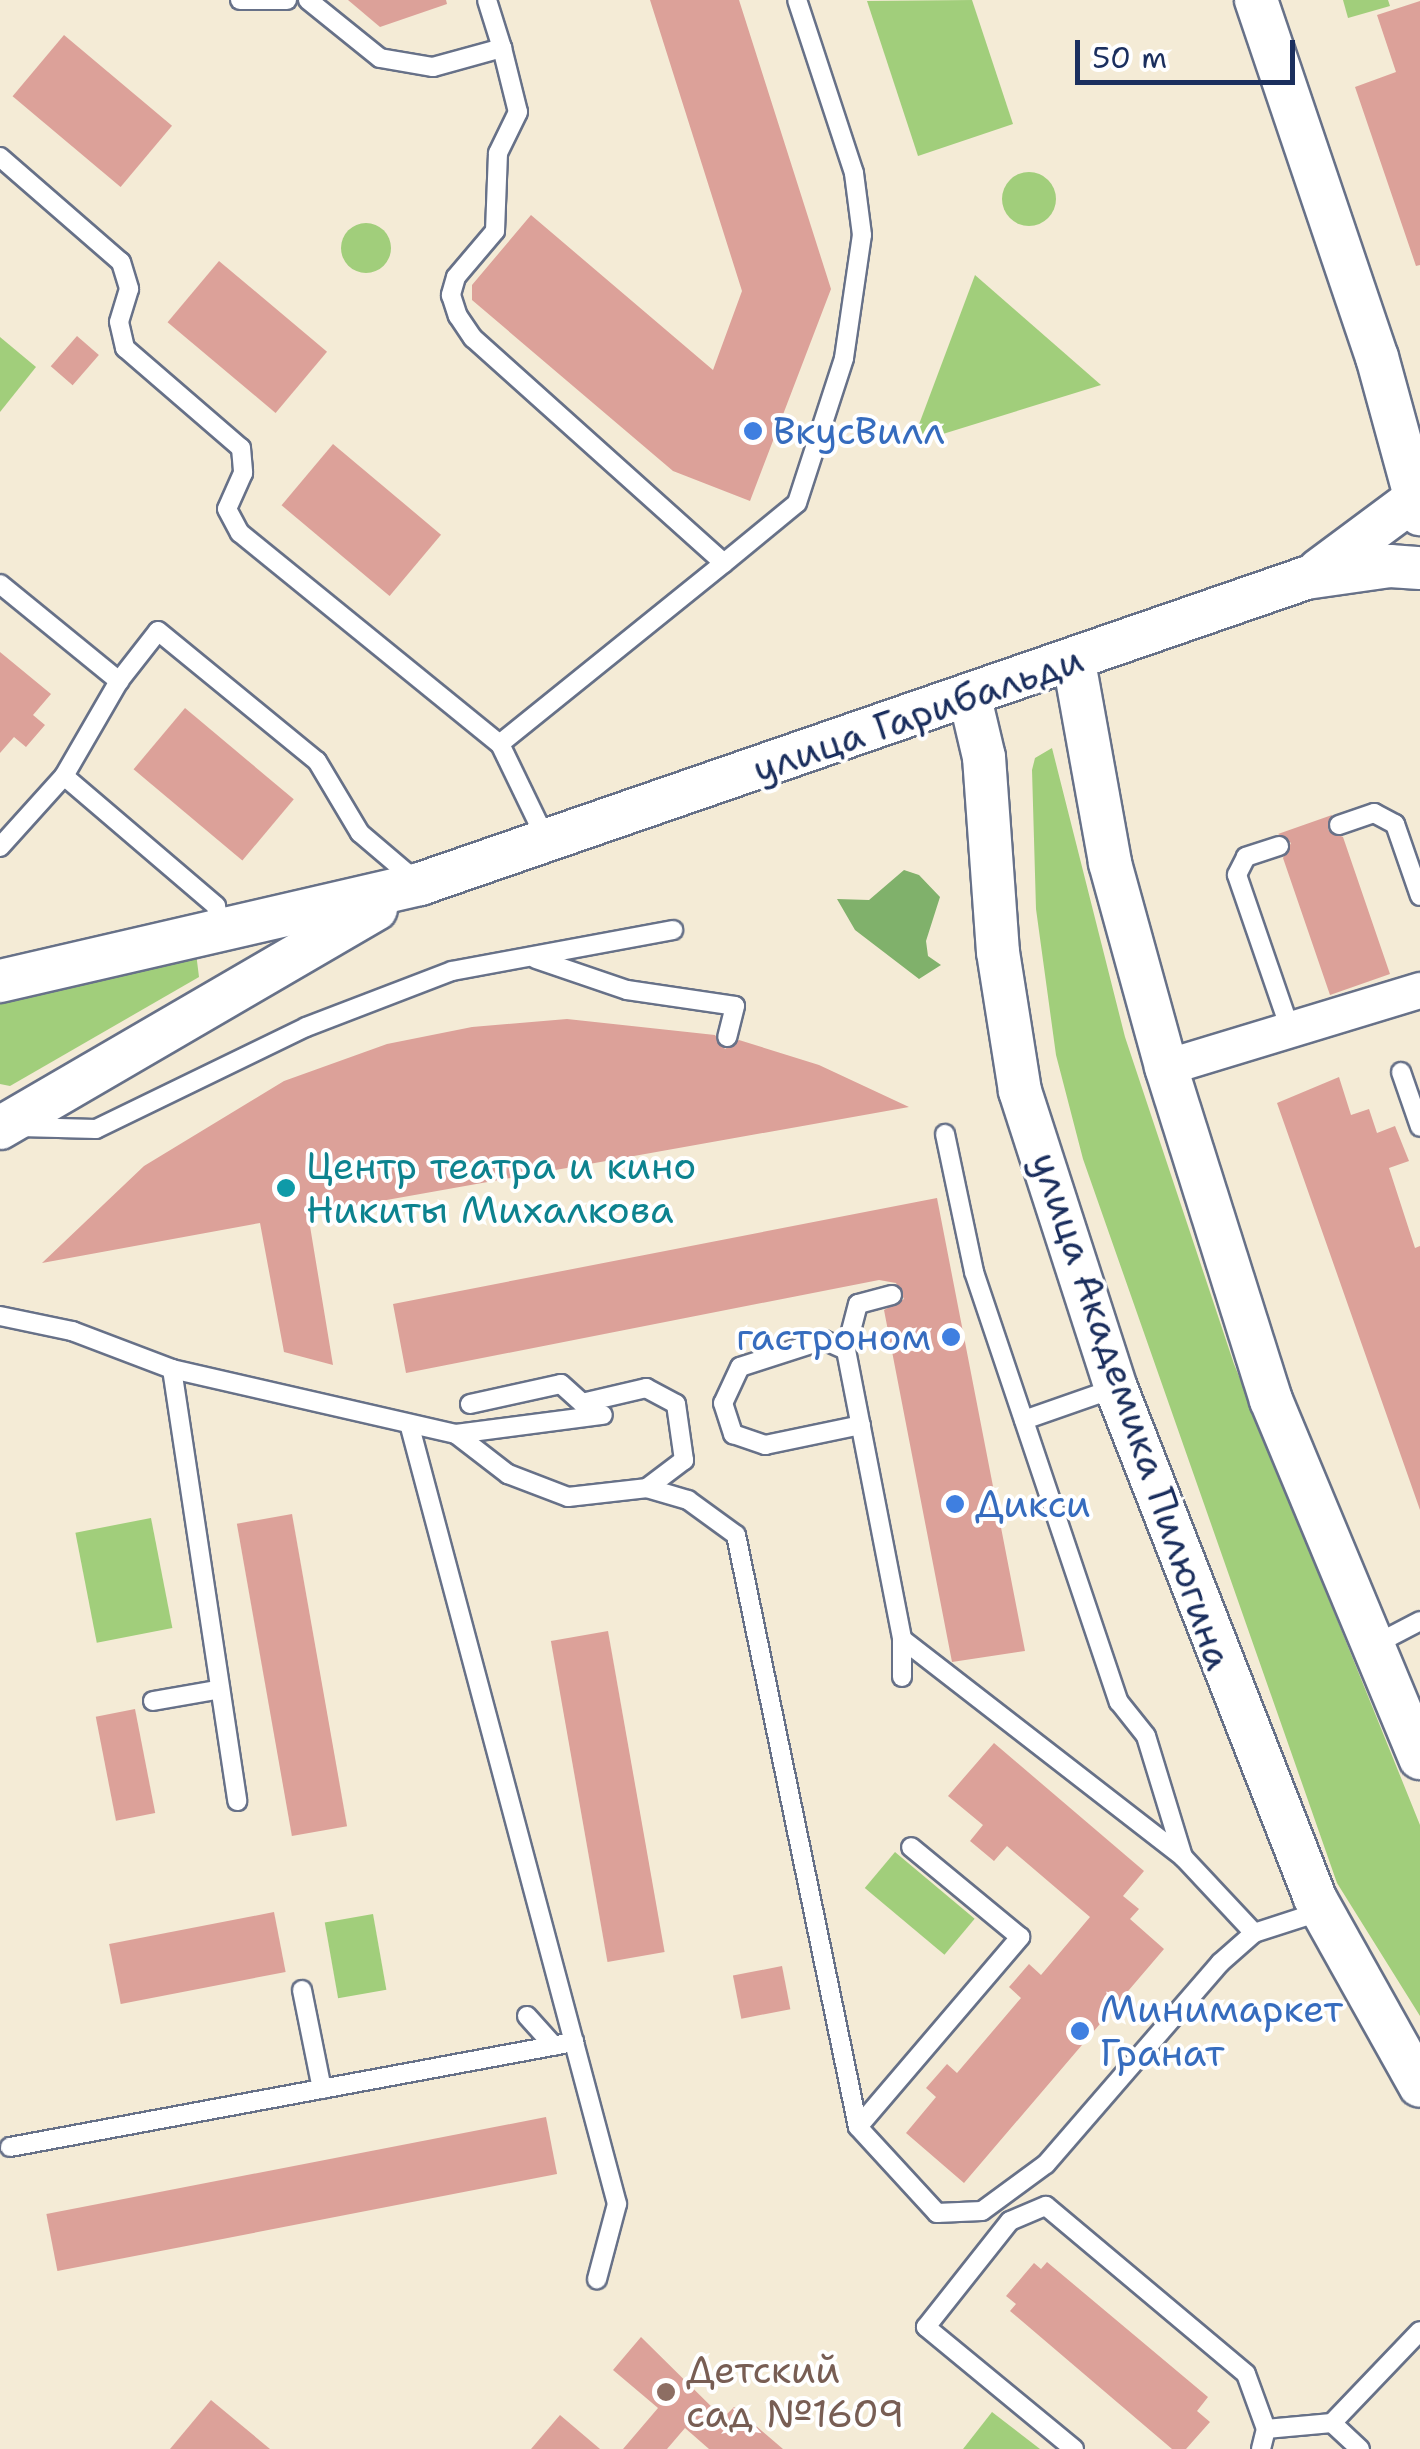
<!DOCTYPE html>
<html>
<head>
<meta charset="utf-8">
<style>
  body { margin:0 }
  #map { position:relative; width:1420px; height:2449px; overflow:hidden; background:#f4ebd6; font-family:"Shantell Sans",sans-serif }
  div>[style] { position:absolute }
  [style*='--x'] { left:calc(var(--x)*1px); top:calc(var(--y)*1px); width:calc(var(--w)*1px); rotate:calc(var(--a)*1deg) }
  .green>* { inset:0; background:#a1ce7b; transform-origin:0 0 }
  .round { border-radius:50% }
  .forest>* { inset:0; background:#80b16b }
  .building>* { inset:0; background:#dca199; transform-origin:0 0 }
  .roads { filter:drop-shadow(2px 0 #677188) drop-shadow(-2px 0 #677188) drop-shadow(0 2px #677188) drop-shadow(0 -2px #677188) }
  .service>* { height:18px; margin:-9px; padding:0 9px; transform-origin:9px; border-radius:9px; background:#fff }
  .minor>* { height:35px; margin:-17.5px; padding:0 17.5px; transform-origin:17.5px; border-radius:17.5px; background:#fff }
  .tertiary>* { height:42px; margin:-21px; padding:0 21px; transform-origin:21px; border-radius:21px; background:#fff }
  .dots>* { width:28px; height:28px; translate:-50% -50%; box-sizing:border-box; border:5px solid #fff; border-radius:50% }
  span { translate:-50% -50%; white-space:nowrap; text-align:center; line-height:1.15; -webkit-text-stroke:8px #fff; paint-order:stroke }
  .shop-label { font-size:38px; color:#366cbe }
  .left { translate:0 -50%; text-align:left }
  .right { translate:-100% -50%; text-align:right }
  .street-label { font-size:38px; color:#1b2f5e }
  .culture-label { font-size:38px; color:#0d838f }
  .education-label { font-size:38px; color:#785e54 }
  .scale { position:absolute; left:1075px; top:40px; width:220px; height:45px; box-sizing:border-box; border:5px solid #1b2f5e; border-top:0; padding-left:12px; font-size:30px; line-height:35px; white-space:nowrap; color:#1b2f5e; -webkit-text-stroke:8px #fff; paint-order:stroke }
</style>
</head>
<body>
<div id="map">
  <div class="green">
    <div style="clip-path:polygon(972px 0,1013px 124px,918px 156px,867px 1px)"></div>
    <div style="clip-path:polygon(1343px 0,1388px 0,1390px 6px,1348px 18px)"></div>
    <div class="round" style="left:1002px;top:172px;width:54px;height:54px"></div>
    <div class="round" style="left:341px;top:223px;width:50px;height:50px"></div>
    <div style="clip-path:polygon(975px 275px,1101px 385px,917px 442px,915px 435px)"></div>
    <div style="clip-path:polygon(0 337px,36px 367px,0 412px)"></div>
    <div style="clip-path:polygon(1052px 748px,1125px 1037px,1234px 1364px,1420px 1825px,1420px 2016px,1337px 1883px,1083px 1159px,1056px 1055px,1036px 909px,1032px 770px,1035px 758px)"></div>
    <div style="clip-path:polygon(195px 945px,199px 977px,10px 1086px,0 1084px,0 985px)"></div>
    <div style="left:151px;top:1518px;width:112px;height:77px;rotate:79deg"></div>
    <div style="left:895px;top:1852px;width:104px;height:47px;rotate:40deg"></div>
    <div style="left:373px;top:1914px;width:77px;height:49px;rotate:80deg"></div>
    <div style="clip-path:polygon(992px 2412px,1040px 2449px,963px 2449px)"></div>
  </div>
  <div class="forest">
    <div style="clip-path:polygon(904px 870px,919px 875px,940px 897px,926px 941px,928px 956px,941px 965px,919px 979px,855px 930px,837px 899px,869px 900px)"></div>
  </div>
  <div class="building">
    <div style="clip-path:polygon(348px 0,446px 0,447px 4px,380px 27px)"></div>
    <div style="clip-path:polygon(650px 0,739px 0,831px 289px,750px 501px,673px 471px,472px 300px,472px 285px,531px 215px,713px 370px,742px 291px)"></div>
    <div style="clip-path:polygon(1420px 1px,1420px 265px,1416px 266px,1355px 87px,1396px 72px,1377px 15px)"></div>
    <div style="left:64px;top:35px;width:141px;height:80px;rotate:40deg"></div>
    <div style="left:219px;top:261px;width:141px;height:80px;rotate:40deg"></div>
    <div style="left:77px;top:336px;width:29px;height:40px;rotate:41deg"></div>
    <div style="left:333px;top:444px;width:141px;height:80px;rotate:40deg"></div>
    <div style="clip-path:polygon(0 652px,51px 694px,33px 715px,45px 725px,26px 747px,14px 737px,0 753px)"></div>
    <div style="left:185px;top:708px;width:142px;height:80px;rotate:40deg"></div>
    <div style="clip-path:polygon(1332px 815px,1328px 830px,1343px 837px,1390px 974px,1330px 995px,1283px 858px,1291px 843px,1278px 834px)"></div>
    <div style="clip-path:polygon(567px 1019px,715px 1035px,725px 1049px,739px 1040px,819px 1065px,909px 1107px,308px 1214px,333px 1365px,284px 1352px,260px 1223px,42px 1263px,144px 1166px,284px 1081px,387px 1044px,472px 1027px)"></div>
    <div style="clip-path:polygon(1339px 1077px,1351px 1115px,1369px 1109px,1377px 1133px,1395px 1126px,1409px 1161px,1389px 1168px,1415px 1248px,1420px 1246px,1420px 1510px,1277px 1103px)"></div>
    <div style="clip-path:polygon(937px 1198px,1025px 1651px,952px 1662px,884px 1310px,904px 1299px,896px 1283px,879px 1280px,406px 1373px,393px 1304px)"></div>
    <div style="left:292px;top:1514px;width:317px;height:56px;rotate:80deg"></div>
    <div style="left:608px;top:1631px;width:326px;height:58px;rotate:80deg"></div>
    <div style="left:135px;top:1709px;width:106px;height:40px;rotate:79deg"></div>
    <div style="clip-path:polygon(994px 1743px,1144px 1871px,1123px 1896px,1139px 1909px,1130px 1919px,1164px 1949px,964px 2183px,906px 2133px,936px 2097px,926px 2088px,947px 2064px,957px 2073px,1021px 1998px,1009px 1987px,1029px 1964px,1041px 1975px,1090px 1917px,1007px 1846px,994px 1861px,970px 1841px,983px 1825px,948px 1796px)"></div>
    <div style="left:274px;top:1912px;width:61px;height:168px;rotate:79deg"></div>
    <div style="left:782px;top:1966px;width:44px;height:50px;rotate:79deg"></div>
    <div style="left:546px;top:2117px;width:58px;height:509px;rotate:79deg"></div>
    <div style="clip-path:polygon(1047px 2262px,1208px 2397px,1197px 2411px,1210px 2422px,1186px 2449px,1172px 2449px,1010px 2311px,1016px 2304px,1006px 2296px,1034px 2263px,1041px 2269px)"></div>
    <div style="clip-path:polygon(641px 2337px,723px 2418px,734px 2407px,783px 2449px,709px 2449px,685px 2428px,667px 2449px,623px 2449px,658px 2408px,613px 2370px)"></div>
    <div style="clip-path:polygon(211px 2400px,270px 2449px,170px 2449px)"></div>
    <div style="clip-path:polygon(560px 2415px,600px 2449px,531px 2449px)"></div>
  </div>
  <div class="roads">
    <div class="service">
      <div style="--x:240;--y:0;--w:47;--a:0"></div>
      <div style="--x:308;--y:0;--w:92;--a:38.9"></div>
      <div style="--x:380;--y:58;--w:54;--a:9.6"></div>
      <div style="--x:433;--y:67;--w:72;--a:-15.4"></div>
      <div style="--x:502;--y:48;--w:50;--a:-107.4"></div>
      <div style="--x:502;--y:48;--w:66;--a:76"></div>
      <div style="--x:518;--y:112;--w:46;--a:116"></div>
      <div style="--x:498;--y:153;--w:78;--a:92.2"></div>
      <div style="--x:495;--y:231;--w:60;--a:130.3"></div>
      <div style="--x:456;--y:277;--w:19;--a:106"></div>
      <div style="--x:451;--y:295;--w:22;--a:72"></div>
      <div style="--x:458;--y:316;--w:27;--a:56"></div>
      <div style="--x:473;--y:338;--w:337;--a:41.9"></div>
      <div style="--x:724;--y:563;--w:288;--a:141.1"></div>
      <div style="--x:500;--y:744;--w:103;--a:64.2"></div>
      <div style="--x:0;--y:157;--w:160;--a:41"></div>
      <div style="--x:121;--y:262;--w:28;--a:73"></div>
      <div style="--x:129;--y:289;--w:34;--a:107"></div>
      <div style="--x:119;--y:322;--w:27;--a:77"></div>
      <div style="--x:125;--y:348;--w:153;--a:40.8"></div>
      <div style="--x:241;--y:448;--w:25;--a:85"></div>
      <div style="--x:243;--y:473;--w:39;--a:114"></div>
      <div style="--x:227;--y:509;--w:27;--a:62"></div>
      <div style="--x:240;--y:533;--w:335;--a:39.1"></div>
      <div style="--x:724;--y:563;--w:94;--a:-39.4"></div>
      <div style="--x:797;--y:503;--w:152;--a:-72"></div>
      <div style="--x:844;--y:358;--w:124;--a:-81.7"></div>
      <div style="--x:862;--y:235;--w:63;--a:-97.4"></div>
      <div style="--x:854;--y:173;--w:182;--a:-108.2"></div>
      <div style="--x:0;--y:584;--w:154;--a:39.2"></div>
      <div style="--x:64;--y:776;--w:200;--a:40.5"></div>
      <div style="--x:216;--y:906;--w:27;--a:80"></div>
      <div style="--x:1339;--y:825;--w:37;--a:-19"></div>
      <div style="--x:1374;--y:813;--w:24;--a:28"></div>
      <div style="--x:1395;--y:824;--w:76;--a:70.9"></div>
      <div style="--x:1279;--y:846;--w:35;--a:162"></div>
      <div style="--x:1246;--y:857;--w:20;--a:117"></div>
      <div style="--x:1237;--y:875;--w:163;--a:71"></div>
      <div style="--x:0;--y:847;--w:96;--a:-48"></div>
      <div style="--x:64;--y:776;--w:110;--a:-59.9"></div>
      <div style="--x:119;--y:681;--w:63;--a:-52"></div>
      <div style="--x:158;--y:631;--w:205;--a:39.3"></div>
      <div style="--x:317;--y:761;--w:84;--a:59.2"></div>
      <div style="--x:360;--y:833;--w:71;--a:40.4"></div>
      <div style="--x:536;--y:959;--w:96;--a:18.8"></div>
      <div style="--x:627;--y:990;--w:109;--a:8.4"></div>
      <div style="--x:735;--y:1006;--w:32;--a:104"></div>
      <div style="--x:1401;--y:1072;--w:58;--a:70.9"></div>
      <div style="--x:20;--y:1127;--w:76;--a:1.5"></div>
      <div style="--x:96;--y:1129;--w:233;--a:-25.9"></div>
      <div style="--x:306;--y:1027;--w:156;--a:-21"></div>
      <div style="--x:452;--y:971;--w:225;--a:-10.5"></div>
      <div style="--x:945;--y:1134;--w:141;--a:78.1"></div>
      <div style="--x:974;--y:1272;--w:454;--a:71.4"></div>
      <div style="--x:1119;--y:1702;--w:43;--a:51.5"></div>
      <div style="--x:1146;--y:1736;--w:127;--a:73"></div>
      <div style="--x:892;--y:1295;--w:35;--a:165"></div>
      <div style="--x:858;--y:1304;--w:48;--a:104.6"></div>
      <div style="--x:846;--y:1350;--w:294;--a:79"></div>
      <div style="--x:902;--y:1639;--w:356;--a:37.8"></div>
      <div style="--x:1183;--y:1857;--w:104;--a:46.9"></div>
      <div style="--x:0;--y:1316;--w:74;--a:11.8"></div>
      <div style="--x:72;--y:1331;--w:107;--a:20.8"></div>
      <div style="--x:172;--y:1369;--w:291;--a:12.9"></div>
      <div style="--x:456;--y:1434;--w:66;--a:37.6"></div>
      <div style="--x:508;--y:1474;--w:64;--a:21"></div>
      <div style="--x:568;--y:1497;--w:80;--a:-6.5"></div>
      <div style="--x:647;--y:1488;--w:43;--a:16.3"></div>
      <div style="--x:688;--y:1500;--w:59;--a:36.1"></div>
      <div style="--x:736;--y:1535;--w:604;--a:78.36"></div>
      <div style="--x:858;--y:2127;--w:117;--a:47.4"></div>
      <div style="--x:937;--y:2213;--w:45;--a:-2.5"></div>
      <div style="--x:982;--y:2211;--w:79;--a:-36.3"></div>
      <div style="--x:1046;--y:2164;--w:266;--a:-49.1"></div>
      <div style="--x:1220;--y:1963;--w:45;--a:-41.4"></div>
      <div style="--x:1254;--y:1933;--w:71;--a:-17.9"></div>
      <div style="--x:846;--y:1350;--w:24;--a:-156"></div>
      <div style="--x:824;--y:1340;--w:88;--a:162.2"></div>
      <div style="--x:740;--y:1367;--w:40;--a:115"></div>
      <div style="--x:723;--y:1403;--w:33;--a:72"></div>
      <div style="--x:733;--y:1434;--w:34;--a:19"></div>
      <div style="--x:765;--y:1445;--w:98;--a:-11.8"></div>
      <div style="--x:172;--y:1369;--w:437;--a:81.4"></div>
      <div style="--x:470;--y:1404;--w:93;--a:-12.4"></div>
      <div style="--x:561;--y:1384;--w:28;--a:42"></div>
      <div style="--x:582;--y:1403;--w:66;--a:-13.2"></div>
      <div style="--x:646;--y:1388;--w:34;--a:28"></div>
      <div style="--x:676;--y:1404;--w:57;--a:81.9"></div>
      <div style="--x:684;--y:1460;--w:46;--a:142.9"></div>
      <div style="--x:1024;--y:1420;--w:97;--a:-19.2"></div>
      <div style="--x:410;--y:1427;--w:804;--a:75.08"></div>
      <div style="--x:617;--y:2204;--w:78;--a:104.9"></div>
      <div style="--x:456;--y:1434;--w:148;--a:-7.4"></div>
      <div style="--x:902;--y:1639;--w:38;--a:90"></div>
      <div style="--x:1372;--y:1646;--w:54;--a:-27.5"></div>
      <div style="--x:153;--y:1701;--w:64;--a:-9.9"></div>
      <div style="--x:302;--y:1990;--w:101;--a:78.6"></div>
      <div style="--x:527;--y:2016;--w:40;--a:48"></div>
      <div style="--x:858;--y:2127;--w:250;--a:-49.5"></div>
      <div style="--x:1020;--y:1937;--w:141;--a:-140.5"></div>
      <div style="--x:10;--y:2147;--w:574;--a:-10.55"></div>
      <div style="--x:1266;--y:2429;--w:66;--a:-5.2"></div>
      <div style="--x:1074;--y:2449;--w:192;--a:-140.5"></div>
      <div style="--x:926;--y:2327;--w:135;--a:-51.6"></div>
      <div style="--x:1010;--y:2221;--w:39;--a:-23"></div>
      <div style="--x:1046;--y:2206;--w:261;--a:40"></div>
      <div style="--x:1246;--y:2374;--w:59;--a:70"></div>
      <div style="--x:1266;--y:2429;--w:21;--a:104"></div>
      <div style="--x:1360;--y:2449;--w:38;--a:-137"></div>
      <div style="--x:1332;--y:2423;--w:127;--a:-46.3"></div>
    </div>
    <div class="minor">
      <div style="--x:1166;--y:1067;--w:265;--a:-16.9"></div>
    </div>
    <div class="tertiary">
      <div style="--x:1256;--y:0;--w:377;--a:71.3"></div>
      <div style="--x:1377;--y:357;--w:163;--a:74.7"></div>
      <div style="--x:1319;--y:570;--w:126;--a:-36.6"></div>
      <div style="--x:1074;--y:662;--w:204;--a:79.8"></div>
      <div style="--x:1110;--y:863;--w:212;--a:74.6"></div>
      <div style="--x:1166;--y:1067;--w:349;--a:72.5"></div>
      <div style="--x:1271;--y:1400;--w:388;--a:67.4"></div>
      <div style="--x:970;--y:698;--w:61;--a:76.7"></div>
      <div style="--x:984;--y:757;--w:196;--a:85.9"></div>
      <div style="--x:998;--y:952;--w:141;--a:81"></div>
      <div style="--x:1020;--y:1091;--w:312;--a:72.1"></div>
      <div style="--x:1116;--y:1388;--w:547;--a:68.68"></div>
      <div style="--x:1315;--y:1898;--w:215;--a:60.8"></div>
      <div style="--x:0;--y:981;--w:431;--a:-13"></div>
      <div style="--x:420;--y:884;--w:937;--a:-19.05"></div>
      <div style="--x:1306;--y:578;--w:85;--a:-8.1"></div>
      <div style="--x:1390;--y:566;--w:30;--a:4"></div>
      <div style="--x:0;--y:1128;--w:435;--a:-30.2"></div>
    </div>
  </div>
  <div class="dots">
    <div style="left:753px;top:431px;background:#3f7fe0"></div>
    <div style="left:286px;top:1188px;background:#0f9aa8"></div>
    <div style="left:951px;top:1337px;background:#3f7fe0"></div>
    <div style="left:955px;top:1504px;background:#3f7fe0"></div>
    <div style="left:1080px;top:2031px;background:#3f7fe0"></div>
    <div style="left:666px;top:2392px;background:#8d6e63"></div>
  </div>
  <div class="shop-label">
    <span class="left" style="left:773px;top:431px">ВкусВилл</span>
    <span class="right" style="left:931px;top:1337px">гастроном</span>
    <span class="left" style="left:975px;top:1504px">Дикси</span>
    <span class="left" style="left:1100px;top:2031px">Минимаркет<br>Гранат</span>
  </div>
  <div class="street-label">
    <span style="left:918px;top:714px;rotate:-19deg">улица Гарибальди</span>
    <span style="left:1132px;top:1411px;rotate:71deg">улица Академика Пилюгина</span>
  </div>
  <div class="culture-label">
    <span class="left" style="left:306px;top:1188px">Центр театра и кино<br>Никиты Михалкова</span>
  </div>
  <div class="education-label">
    <span class="left" style="left:686px;top:2392px">Детский<br>сад №1609</span>
  </div>
  <div class="scale">50 m</div>
</div>
</body>
</html>
